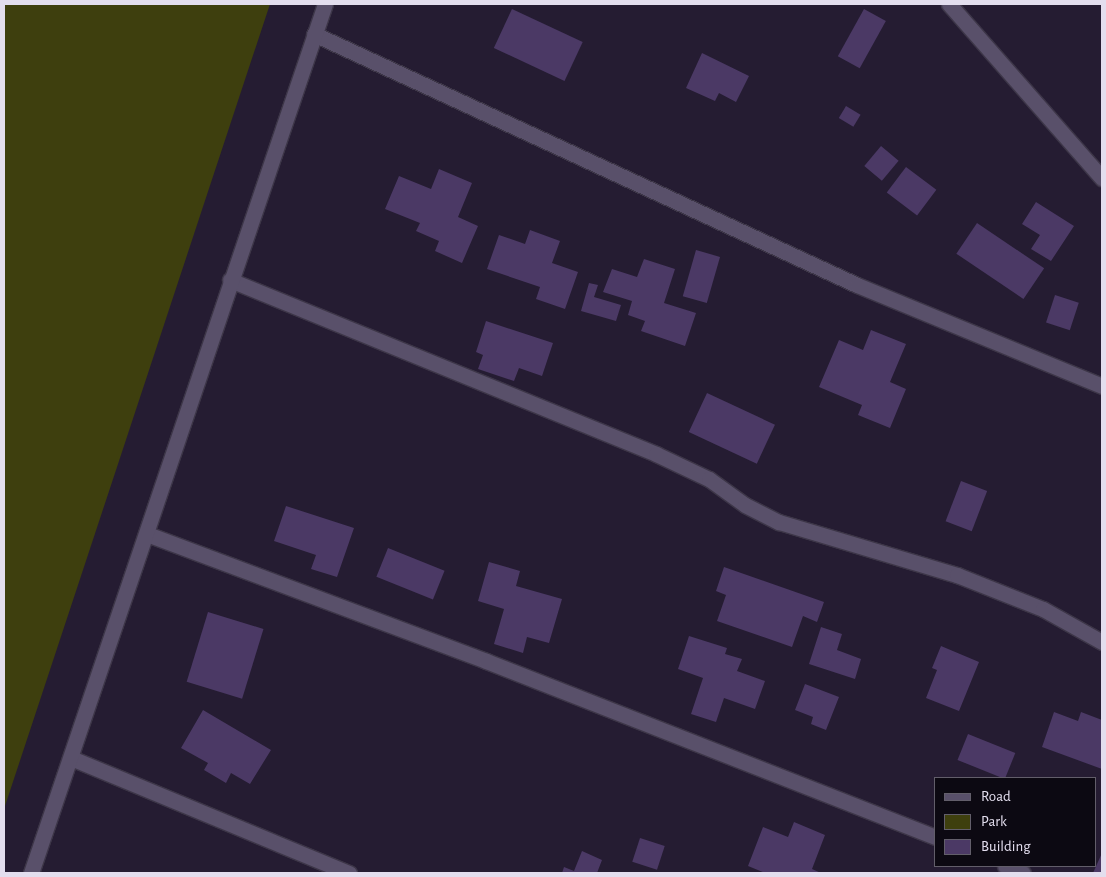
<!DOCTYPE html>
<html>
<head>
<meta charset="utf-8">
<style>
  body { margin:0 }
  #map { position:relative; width:1106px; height:877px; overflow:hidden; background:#251c32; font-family:"Alegreya Sans",sans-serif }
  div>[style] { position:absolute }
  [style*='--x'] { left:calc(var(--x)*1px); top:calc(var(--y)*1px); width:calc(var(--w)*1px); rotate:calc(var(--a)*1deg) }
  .green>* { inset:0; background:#3e3f0e }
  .building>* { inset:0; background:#4b3965; transform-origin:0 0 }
  .roads { filter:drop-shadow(1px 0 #3d3648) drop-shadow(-1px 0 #3d3648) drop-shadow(0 1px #3d3648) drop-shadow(0 -1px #3d3648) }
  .street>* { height:15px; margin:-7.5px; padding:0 7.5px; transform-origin:7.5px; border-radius:7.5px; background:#59506a }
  span { translate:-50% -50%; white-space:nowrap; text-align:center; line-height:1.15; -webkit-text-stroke:5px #0c0912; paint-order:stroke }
  .frame { position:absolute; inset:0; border:5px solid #e3deee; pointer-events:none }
  .legend { position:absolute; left:934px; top:777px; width:162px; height:90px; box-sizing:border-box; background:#0c0912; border:1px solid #625e6a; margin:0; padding:6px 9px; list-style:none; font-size:15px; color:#e3deee }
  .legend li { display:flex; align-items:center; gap:10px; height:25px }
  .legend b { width:25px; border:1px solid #625e6a }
</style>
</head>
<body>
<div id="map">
  <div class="green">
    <div style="clip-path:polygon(4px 4px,270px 4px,4px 809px)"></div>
  </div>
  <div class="building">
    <div style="left:512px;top:9px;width:78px;height:43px;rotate:25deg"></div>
    <div style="left:864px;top:9px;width:25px;height:54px;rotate:29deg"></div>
    <div style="clip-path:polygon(702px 53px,749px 76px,736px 102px,719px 93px,715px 101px,686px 88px)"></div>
    <div style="left:846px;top:106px;width:17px;height:14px;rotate:31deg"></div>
    <div style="left:881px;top:146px;width:23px;height:26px;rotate:40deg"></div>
    <div style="left:906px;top:167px;width:38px;height:32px;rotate:37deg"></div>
    <div style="clip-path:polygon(439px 169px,472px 183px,458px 217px,478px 226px,462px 263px,435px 251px,439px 241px,416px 231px,420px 223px,385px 209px,399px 176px,431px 189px)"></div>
    <div style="clip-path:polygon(1036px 202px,1074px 226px,1051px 261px,1031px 249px,1040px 235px,1022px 224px)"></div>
    <div style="left:977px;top:223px;width:81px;height:37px;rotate:34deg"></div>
    <div style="clip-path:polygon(530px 230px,560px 241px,552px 263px,578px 272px,565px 309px,536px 299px,540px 287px,487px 269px,499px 235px,525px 244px)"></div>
    <div style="left:696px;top:250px;width:25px;height:48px;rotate:16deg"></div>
    <div style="clip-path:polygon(644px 259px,675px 269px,664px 303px,696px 313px,685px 346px,641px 331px,645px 321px,628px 315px,632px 301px,603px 292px,612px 269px,637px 277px)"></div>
    <div style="clip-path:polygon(589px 283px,598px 285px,594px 297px,621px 305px,616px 321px,581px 311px)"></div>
    <div style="left:1055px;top:295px;width:25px;height:29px;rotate:18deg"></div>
    <div style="clip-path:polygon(486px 321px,553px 343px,542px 376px,519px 368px,514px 381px,478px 369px,483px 355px,476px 352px)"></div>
    <div style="clip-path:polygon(871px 330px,906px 344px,890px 382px,906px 389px,890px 428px,858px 415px,862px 405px,819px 387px,839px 340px,863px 350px)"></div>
    <div style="left:707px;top:393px;width:75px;height:43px;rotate:25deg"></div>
    <div style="left:961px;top:481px;width:28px;height:43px;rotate:21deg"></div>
    <div style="clip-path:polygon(286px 506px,354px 528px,337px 577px,311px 569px,316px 555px,274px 541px)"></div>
    <div style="left:388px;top:548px;width:61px;height:31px;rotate:22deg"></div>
    <div style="clip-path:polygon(489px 562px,520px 571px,516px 586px,562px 599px,549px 643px,527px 637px,523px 653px,494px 644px,504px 609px,478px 601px)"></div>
    <div style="clip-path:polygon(724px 567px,824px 602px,817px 622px,803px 616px,792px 647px,717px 621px,726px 595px,716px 591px)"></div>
    <div style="left:208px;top:612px;width:58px;height:73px;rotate:17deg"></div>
    <div style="clip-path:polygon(821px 627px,842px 634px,837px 650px,861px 659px,855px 679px,809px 664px)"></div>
    <div style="clip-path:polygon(689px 636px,727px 648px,725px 654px,742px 659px,737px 671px,765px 681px,755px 709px,724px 698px,716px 722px,691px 714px,703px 678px,678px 669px)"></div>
    <div style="clip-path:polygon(941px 646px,979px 662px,959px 711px,926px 698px,937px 670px,932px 668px)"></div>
    <div style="clip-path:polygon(805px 684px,839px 697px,826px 730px,811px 724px,813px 717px,795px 710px)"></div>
    <div style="clip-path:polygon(203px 710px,271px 750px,250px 784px,231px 773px,226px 783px,204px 770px,208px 763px,181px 748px)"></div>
    <div style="clip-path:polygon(1054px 712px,1078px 721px,1081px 712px,1102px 720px,1102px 769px,1042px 747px)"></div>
    <div style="left:968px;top:734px;width:51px;height:28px;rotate:22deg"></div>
    <div style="clip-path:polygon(794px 822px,825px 835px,812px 869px,821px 873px,765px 873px,748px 866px,763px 827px,788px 837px)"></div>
    <div style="left:640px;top:838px;width:26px;height:25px;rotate:18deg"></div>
    <div style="clip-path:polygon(582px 851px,602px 860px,597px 873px,562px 873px,564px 867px,574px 871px)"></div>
    <div style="clip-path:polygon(1102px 853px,1102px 873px,1093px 873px)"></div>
  </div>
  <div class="roads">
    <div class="street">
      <div style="--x:949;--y:4;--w:232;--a:48.7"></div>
      <div style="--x:314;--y:34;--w:598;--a:24.81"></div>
      <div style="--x:857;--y:285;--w:265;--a:22.4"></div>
      <div style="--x:230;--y:280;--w:460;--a:22.2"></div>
      <div style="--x:656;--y:454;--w:59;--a:25.3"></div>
      <div style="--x:709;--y:479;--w:44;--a:35.8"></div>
      <div style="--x:745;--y:505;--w:38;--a:27"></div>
      <div style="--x:779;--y:522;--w:186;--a:16.6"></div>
      <div style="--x:957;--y:575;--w:92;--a:21.6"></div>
      <div style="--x:1043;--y:609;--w:68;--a:29.2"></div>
      <div style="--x:147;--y:534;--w:362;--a:20.5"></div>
      <div style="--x:486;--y:661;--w:482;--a:21.4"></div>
      <div style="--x:71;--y:758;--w:301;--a:22.5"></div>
      <div style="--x:1005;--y:866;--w:19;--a:21"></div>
      <div style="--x:31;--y:873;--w:917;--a:-71.31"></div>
    </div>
  </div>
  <div class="frame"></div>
  <ul class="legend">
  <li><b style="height:6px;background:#59506a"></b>Road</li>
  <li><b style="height:14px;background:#3e3f0e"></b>Park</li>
  <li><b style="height:14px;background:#4b3965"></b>Building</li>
  </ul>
</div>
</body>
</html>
